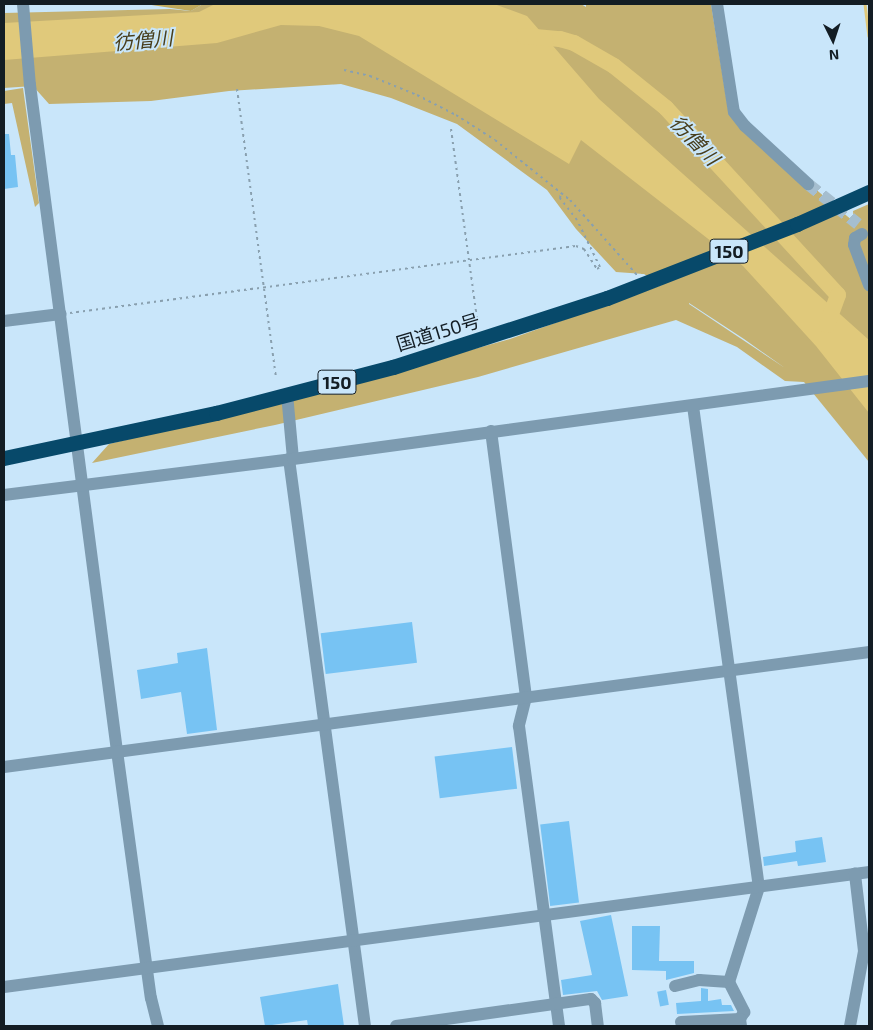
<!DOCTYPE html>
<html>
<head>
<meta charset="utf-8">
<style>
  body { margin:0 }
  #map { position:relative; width:873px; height:1030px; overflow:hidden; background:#c9e6fa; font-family:"Exo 2","Noto Sans JP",sans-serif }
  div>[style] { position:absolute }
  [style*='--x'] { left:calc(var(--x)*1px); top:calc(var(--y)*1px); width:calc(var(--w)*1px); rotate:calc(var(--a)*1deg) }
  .green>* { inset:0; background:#c4b171 }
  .forest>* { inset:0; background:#c0a95b }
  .water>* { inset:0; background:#e0c97b }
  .stream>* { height:2.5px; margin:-1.25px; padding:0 1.25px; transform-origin:1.25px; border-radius:1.25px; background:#e0c97b }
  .river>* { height:16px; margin:-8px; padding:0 8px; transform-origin:8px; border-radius:8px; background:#e0c97b }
  .building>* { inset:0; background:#77c3f3; transform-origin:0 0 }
  .minor-tunnel>* { height:12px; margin-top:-6px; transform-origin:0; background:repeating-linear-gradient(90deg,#a5becf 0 12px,transparent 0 18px) }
  .path>* { height:2px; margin-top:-1px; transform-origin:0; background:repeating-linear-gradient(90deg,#89a0af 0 2.5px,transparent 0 6.5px) }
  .minor>* { height:12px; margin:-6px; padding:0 6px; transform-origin:6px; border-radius:6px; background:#7d9bb0 }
  .highway>* { height:15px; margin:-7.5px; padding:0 7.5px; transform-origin:7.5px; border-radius:7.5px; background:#07496a }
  span { translate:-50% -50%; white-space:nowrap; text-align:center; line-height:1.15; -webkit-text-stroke:4px #c9e6fa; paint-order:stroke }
  .shield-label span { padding:1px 4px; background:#c9e6fa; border:1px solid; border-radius:4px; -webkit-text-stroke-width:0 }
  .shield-label { font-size:18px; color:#131d24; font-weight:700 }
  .street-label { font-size:19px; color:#131d24 }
  .water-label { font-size:20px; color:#483e1c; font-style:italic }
  .frame { position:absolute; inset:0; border:5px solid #131d24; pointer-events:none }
  .north { position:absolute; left:808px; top:15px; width:50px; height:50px; -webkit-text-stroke:4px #c9e6fa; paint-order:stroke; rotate:176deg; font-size:14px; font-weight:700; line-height:20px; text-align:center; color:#131d24 }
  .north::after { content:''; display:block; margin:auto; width:18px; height:22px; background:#131d24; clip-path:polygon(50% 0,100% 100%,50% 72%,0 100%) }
</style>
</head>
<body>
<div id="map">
  <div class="green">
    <div style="clip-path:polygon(evenodd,203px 4px,581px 4px,586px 7px,586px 4px,711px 4px,729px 115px,854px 222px,853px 211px,869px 204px,869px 462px,804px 382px,785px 381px,737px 347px,676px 320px,478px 377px,275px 425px,92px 463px,109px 444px,338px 387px,510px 339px,662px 285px,644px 274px,616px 272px,576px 229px,547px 190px,457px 124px,391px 98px,341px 84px,229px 91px,151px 101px,49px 104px,33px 86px,4px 88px,4px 13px,170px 9px,191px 11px,203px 4px,689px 303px,744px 339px,785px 368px,689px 304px,689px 303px)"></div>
    <div style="clip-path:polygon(23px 88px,39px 203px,35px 207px,12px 103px,4px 104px,4px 91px)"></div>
  </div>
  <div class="forest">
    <div style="clip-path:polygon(145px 4px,203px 4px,191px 11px)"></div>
  </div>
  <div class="water">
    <div style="clip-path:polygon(215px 4px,494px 4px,527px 16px,599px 99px,869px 340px,869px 413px,816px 346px,743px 266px,581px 140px,569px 164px,359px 36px,319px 26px,281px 25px,217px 43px,4px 60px,4px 23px,199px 12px)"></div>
  </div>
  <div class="stream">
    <div style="--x:865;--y:4;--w:32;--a:83"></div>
  </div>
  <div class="river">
    <div style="--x:524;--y:36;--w:36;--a:5"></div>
    <div style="--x:560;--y:39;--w:15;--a:16"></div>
    <div style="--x:574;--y:43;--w:46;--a:29.9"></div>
    <div style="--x:614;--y:66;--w:67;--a:38.9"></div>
    <div style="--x:666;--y:108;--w:254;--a:47.4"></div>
    <div style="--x:838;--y:295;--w:32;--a:110"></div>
  </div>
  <div class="building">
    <div style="clip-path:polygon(4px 134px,9px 134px,11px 155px,15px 155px,18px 187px,4px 189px)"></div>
    <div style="left:412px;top:622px;width:41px;height:92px;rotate:83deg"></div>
    <div style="clip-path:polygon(207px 648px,217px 730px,187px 734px,181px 692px,141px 699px,137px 670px,178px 663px,177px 653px)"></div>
    <div style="left:512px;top:747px;width:42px;height:78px;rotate:83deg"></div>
    <div style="left:569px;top:821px;width:82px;height:29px;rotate:83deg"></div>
    <div style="clip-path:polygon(822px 837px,826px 862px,798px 866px,797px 861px,764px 866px,763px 857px,796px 852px,795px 841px)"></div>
    <div style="clip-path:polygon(611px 915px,628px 996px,602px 1000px,597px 991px,563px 995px,561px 980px,592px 975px,580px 921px)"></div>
    <div style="clip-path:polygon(632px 926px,660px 926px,659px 961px,694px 961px,694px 973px,666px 980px,666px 971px,632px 970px)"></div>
    <div style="clip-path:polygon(338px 984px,344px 1026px,308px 1026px,307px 1020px,265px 1026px,260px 997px)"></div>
    <div style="clip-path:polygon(701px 988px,708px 989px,708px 1001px,721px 999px,722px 1005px,731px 1005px,734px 1011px,677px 1014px,676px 1003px,701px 1001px)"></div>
    <div style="left:666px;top:990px;width:15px;height:9px;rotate:79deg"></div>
  </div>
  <div class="minor-tunnel">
    <div style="--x:808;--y:184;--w:64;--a:38.7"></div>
  </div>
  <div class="path">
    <div style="--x:344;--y:70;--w:27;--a:13"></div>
    <div style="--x:370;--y:76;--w:51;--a:22"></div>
    <div style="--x:417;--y:95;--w:44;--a:27.1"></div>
    <div style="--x:456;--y:115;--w:46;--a:32.7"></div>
    <div style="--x:495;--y:140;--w:96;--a:38.7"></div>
    <div style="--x:570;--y:200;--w:101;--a:48.2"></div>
    <div style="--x:237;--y:89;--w:292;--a:82.3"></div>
    <div style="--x:451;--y:129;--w:193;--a:82.2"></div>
    <div style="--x:70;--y:313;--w:510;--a:-7.54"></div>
    <div style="--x:576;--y:246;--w:9;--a:21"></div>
    <div style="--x:584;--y:249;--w:24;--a:57"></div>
    <div style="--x:597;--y:269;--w:4;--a:-34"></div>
    <div style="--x:600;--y:267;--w:52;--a:-116.1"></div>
    <div style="--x:577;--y:220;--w:28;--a:-128"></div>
    <div style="--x:560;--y:198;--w:5;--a:-79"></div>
  </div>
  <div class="minor">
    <div style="--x:23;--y:4;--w:81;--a:85.1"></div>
    <div style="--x:30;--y:85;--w:672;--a:82.56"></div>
    <div style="--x:117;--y:751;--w:249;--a:82.2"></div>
    <div style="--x:151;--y:998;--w:29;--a:76"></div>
    <div style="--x:717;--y:4;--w:109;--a:81.1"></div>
    <div style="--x:734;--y:112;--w:18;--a:52"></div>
    <div style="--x:745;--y:126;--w:86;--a:42.6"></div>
    <div style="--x:862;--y:234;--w:8;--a:150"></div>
    <div style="--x:855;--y:238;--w:7;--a:98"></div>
    <div style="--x:854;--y:245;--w:43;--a:69.4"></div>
    <div style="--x:4;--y:321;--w:57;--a:-7"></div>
    <div style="--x:287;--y:394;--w:65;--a:84.7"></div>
    <div style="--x:693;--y:406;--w:486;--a:82.2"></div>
    <div style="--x:759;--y:887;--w:100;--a:107.5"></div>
    <div style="--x:729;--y:982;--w:34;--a:63"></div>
    <div style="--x:744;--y:1012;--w:8;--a:120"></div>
    <div style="--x:740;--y:1019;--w:7;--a:82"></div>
    <div style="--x:491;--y:431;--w:268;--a:82.5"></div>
    <div style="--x:526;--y:697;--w:30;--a:104"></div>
    <div style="--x:519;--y:726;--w:303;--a:82.4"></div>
    <div style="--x:289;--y:459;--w:572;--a:82.37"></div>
    <div style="--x:4;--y:495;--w:291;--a:-7.1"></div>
    <div style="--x:293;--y:459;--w:581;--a:-7.71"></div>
    <div style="--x:4;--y:767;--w:873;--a:-7.57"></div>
    <div style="--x:675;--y:986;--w:25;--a:-14"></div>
    <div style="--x:699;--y:980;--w:30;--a:4"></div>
    <div style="--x:4;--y:987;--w:873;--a:-7.57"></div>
    <div style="--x:681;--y:1022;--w:59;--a:-2.9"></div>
    <div style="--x:396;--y:1026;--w:197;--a:-7.9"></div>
    <div style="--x:591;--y:999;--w:6;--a:45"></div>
    <div style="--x:595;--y:1003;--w:23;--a:83"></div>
    <div style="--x:850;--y:1026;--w:76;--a:-79.4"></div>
    <div style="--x:864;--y:951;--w:78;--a:-96.7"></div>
  </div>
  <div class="highway">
    <div style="--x:4;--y:458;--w:217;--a:-12"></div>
    <div style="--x:216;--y:413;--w:183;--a:-14.6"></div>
    <div style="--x:393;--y:367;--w:225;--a:-17.9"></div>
    <div style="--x:607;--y:298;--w:204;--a:-21.3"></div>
    <div style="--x:797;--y:224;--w:79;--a:-24"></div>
  </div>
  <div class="shield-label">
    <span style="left:729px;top:251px">150</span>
    <span style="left:337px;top:382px">150</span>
  </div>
  <div class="street-label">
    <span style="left:438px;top:332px;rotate:-17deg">国道150号</span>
  </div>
  <div class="water-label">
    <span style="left:143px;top:40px;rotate:-5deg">彷僧川</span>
    <span style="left:695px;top:140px;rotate:46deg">彷僧川</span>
  </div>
  <div class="frame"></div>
  <div class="north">N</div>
</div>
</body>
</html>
